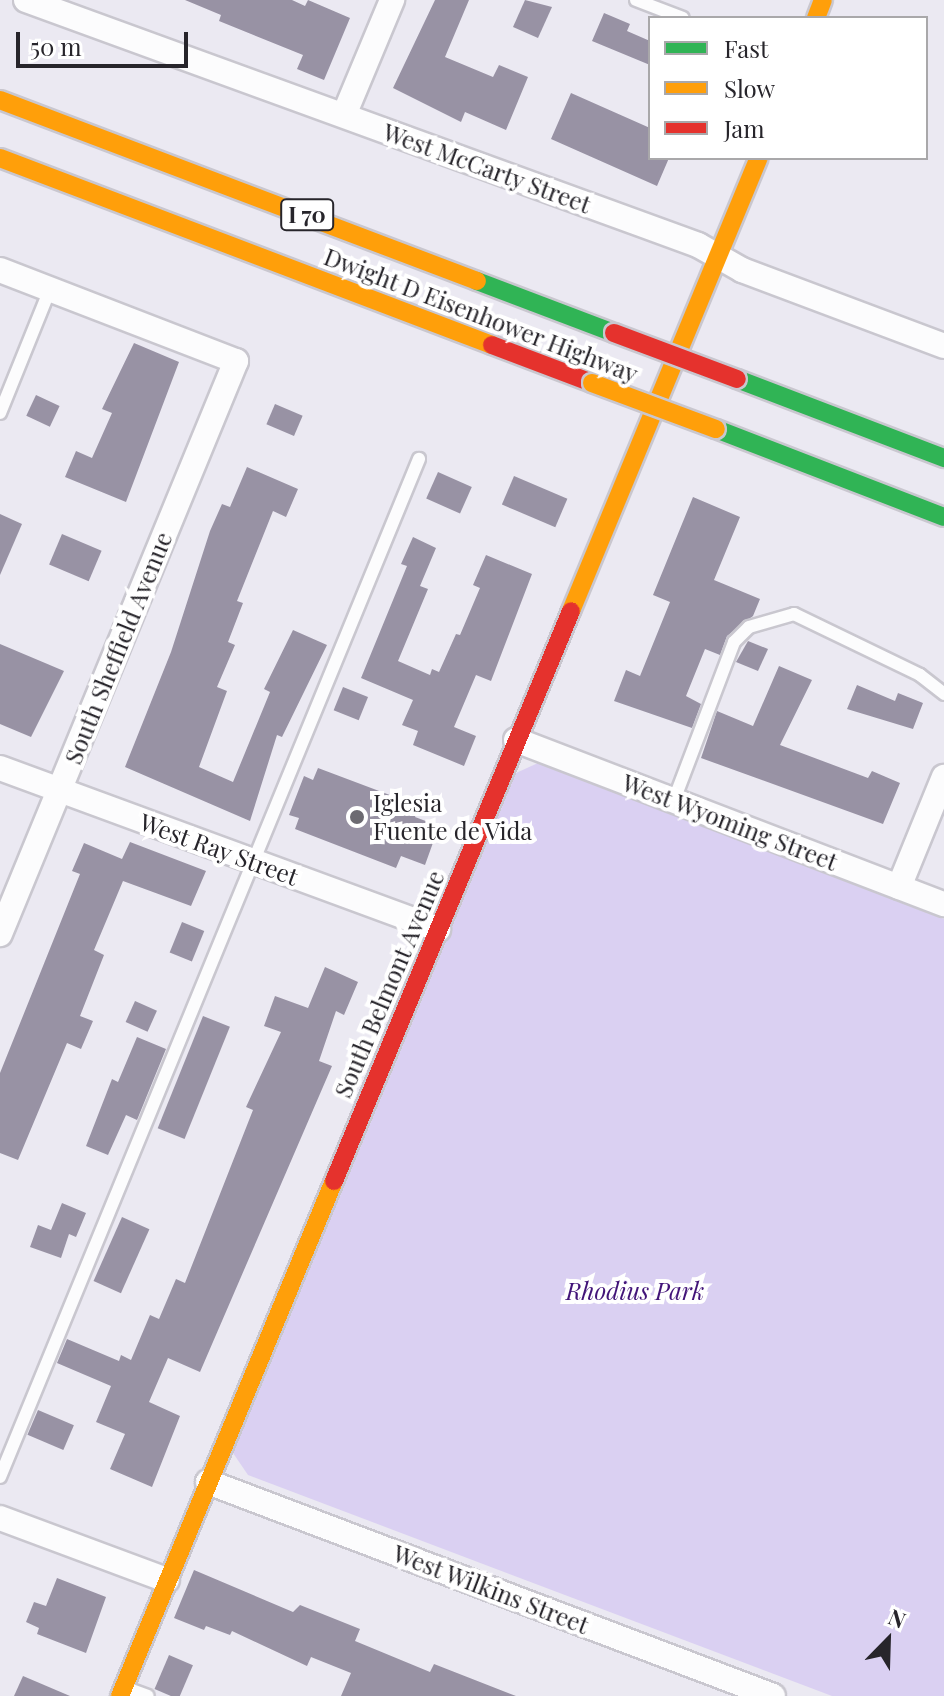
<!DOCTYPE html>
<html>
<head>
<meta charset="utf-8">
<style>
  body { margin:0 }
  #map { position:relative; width:944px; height:1696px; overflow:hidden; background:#ebe9f2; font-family:"Playfair Display",serif }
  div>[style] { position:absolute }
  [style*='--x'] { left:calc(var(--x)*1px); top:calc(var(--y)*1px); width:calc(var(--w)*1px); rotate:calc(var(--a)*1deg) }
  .green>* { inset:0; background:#dad0f2 }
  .building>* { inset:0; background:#9892a4; transform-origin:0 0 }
  .roads { filter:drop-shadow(2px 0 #c9c7cf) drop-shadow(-2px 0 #c9c7cf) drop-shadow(0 2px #c9c7cf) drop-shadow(0 -2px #c9c7cf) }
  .lane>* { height:12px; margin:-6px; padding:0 6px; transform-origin:6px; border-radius:6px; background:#fcfcfd }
  .street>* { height:24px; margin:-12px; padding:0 12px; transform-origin:12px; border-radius:12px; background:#fcfcfd }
  .fast>* { height:18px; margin:-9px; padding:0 9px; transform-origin:9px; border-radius:9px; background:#30b455 }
  .slow>* { height:18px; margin:-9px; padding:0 9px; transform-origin:9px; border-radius:9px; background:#ff9f0a }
  .jam>* { height:18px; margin:-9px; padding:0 9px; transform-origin:9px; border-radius:9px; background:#e5322d }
  .bridges { filter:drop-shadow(2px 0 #c9c7cf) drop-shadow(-2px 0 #c9c7cf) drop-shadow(0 2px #c9c7cf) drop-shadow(0 -2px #c9c7cf) }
  .slow-bridge>* { height:18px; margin:-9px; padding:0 9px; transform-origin:9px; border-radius:9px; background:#ff9f0a }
  .jam-bridge>* { height:18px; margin:-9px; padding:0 9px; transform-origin:9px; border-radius:9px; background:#e5322d }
  .dots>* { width:22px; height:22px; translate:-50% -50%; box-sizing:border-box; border:4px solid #fff; border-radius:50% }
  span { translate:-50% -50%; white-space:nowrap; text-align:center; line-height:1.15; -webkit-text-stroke:8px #fff; paint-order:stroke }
  .shield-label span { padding:2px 6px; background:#fff; border:2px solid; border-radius:6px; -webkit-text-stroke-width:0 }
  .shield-label { font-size:22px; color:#27252b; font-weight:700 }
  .street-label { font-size:24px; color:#27252b }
  .poi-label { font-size:24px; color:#27252b }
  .left { translate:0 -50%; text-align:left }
  .park-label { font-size:24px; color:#421478; font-style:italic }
  .legend { position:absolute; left:648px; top:16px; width:280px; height:144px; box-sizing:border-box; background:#fff; border:2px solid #a9a8aa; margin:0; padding:10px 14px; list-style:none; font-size:24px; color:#27252b }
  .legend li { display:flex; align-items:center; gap:16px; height:40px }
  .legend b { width:40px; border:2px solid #a9a8aa }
  .north { position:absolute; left:848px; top:1600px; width:80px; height:80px; -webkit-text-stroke:6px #fff; paint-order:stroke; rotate:23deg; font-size:22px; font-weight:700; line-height:32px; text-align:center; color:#27252b }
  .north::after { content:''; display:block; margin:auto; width:28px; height:36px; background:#27252b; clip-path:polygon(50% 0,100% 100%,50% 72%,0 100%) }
  .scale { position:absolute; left:16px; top:32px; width:172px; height:36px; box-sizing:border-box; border:4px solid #27252b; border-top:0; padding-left:10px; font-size:24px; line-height:28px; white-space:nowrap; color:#27252b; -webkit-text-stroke:6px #fff; paint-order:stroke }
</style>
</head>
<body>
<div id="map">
  <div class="green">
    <div style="clip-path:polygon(538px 763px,944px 919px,944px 1696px,832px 1696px,248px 1475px,233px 1453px,516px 773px)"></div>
  </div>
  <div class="building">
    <div style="clip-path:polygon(185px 0,292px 0,305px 6px,308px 0,350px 18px,324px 80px,297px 69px,303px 55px,219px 21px,221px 15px)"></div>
    <div style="clip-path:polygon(435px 0,469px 0,445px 57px,493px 77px,499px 65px,528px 77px,506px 130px,465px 112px,461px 122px,393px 88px)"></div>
    <div style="clip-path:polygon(525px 0,552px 7px,538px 38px,513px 27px)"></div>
    <div style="clip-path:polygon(604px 13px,630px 24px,627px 31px,650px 41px,650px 65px,592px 41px)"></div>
    <div style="clip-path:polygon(571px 93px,650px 128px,650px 158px,669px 158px,657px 186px,551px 139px)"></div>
    <div style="clip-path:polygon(134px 343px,179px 362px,126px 502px,65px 477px,76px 451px,92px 458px,112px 413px,102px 409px)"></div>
    <div style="left:36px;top:395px;width:26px;height:23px;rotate:25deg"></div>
    <div style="left:275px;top:404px;width:30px;height:22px;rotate:23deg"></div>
    <div style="clip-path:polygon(247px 467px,298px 489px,286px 517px,273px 511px,237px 601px,243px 603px,228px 642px,235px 645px,217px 687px,227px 691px,199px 767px,233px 782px,270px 692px,264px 689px,293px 630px,327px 645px,282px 737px,277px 735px,250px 821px,125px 767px,171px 652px,210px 531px,222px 504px,230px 507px)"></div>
    <div style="left:438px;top:472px;width:37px;height:29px;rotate:24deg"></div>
    <div style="left:514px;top:476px;width:58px;height:31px;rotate:23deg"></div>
    <div style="clip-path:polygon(693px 497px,740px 517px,714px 580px,760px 599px,753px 616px,727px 636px,720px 655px,705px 649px,686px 696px,701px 704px,692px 728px,614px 701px,626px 670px,640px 676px,670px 602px,653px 595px)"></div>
    <div style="clip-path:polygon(0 514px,22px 524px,0 575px)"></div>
    <div style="left:62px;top:534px;width:43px;height:33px;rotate:23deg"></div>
    <div style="clip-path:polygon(413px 537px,436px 548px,420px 586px,428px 589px,398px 661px,430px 675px,432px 669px,439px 672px,456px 634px,460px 635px,480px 588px,473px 585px,486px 555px,532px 574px,491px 681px,476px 675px,454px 727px,476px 736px,464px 766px,413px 745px,418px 731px,402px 725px,413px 700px,361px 678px,407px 566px,401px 564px)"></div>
    <div style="clip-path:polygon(748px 641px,768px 649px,758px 671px,736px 662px)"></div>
    <div style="clip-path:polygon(0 644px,64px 671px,31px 737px,0 724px)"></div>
    <div style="clip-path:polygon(779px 666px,812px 680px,780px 745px,868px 778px,872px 771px,900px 783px,883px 824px,701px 758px,717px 711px,753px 726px)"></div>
    <div style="clip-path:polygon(857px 685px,895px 701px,898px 693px,923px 703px,913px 729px,847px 709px)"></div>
    <div style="left:343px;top:687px;width:27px;height:25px;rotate:22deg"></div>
    <div style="clip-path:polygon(318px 768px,419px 806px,415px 817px,439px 826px,425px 865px,401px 856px,396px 868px,295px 829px,299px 818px,289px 815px,304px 776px,313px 780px)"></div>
    <div style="clip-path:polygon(130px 842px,206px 871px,191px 906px,123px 881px,94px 950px,104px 955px,80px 1016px,93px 1021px,81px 1049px,67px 1043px,18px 1160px,0 1153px,0 1073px,80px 874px,72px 871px,84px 843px,122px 859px)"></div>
    <div style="left:182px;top:922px;width:24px;height:33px;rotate:22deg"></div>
    <div style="clip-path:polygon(325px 967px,358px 982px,344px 1015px,336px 1011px,319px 1061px,332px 1066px,200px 1372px,168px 1358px,149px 1402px,180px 1416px,152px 1487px,110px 1469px,125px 1434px,96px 1422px,111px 1386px,57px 1363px,67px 1339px,119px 1361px,121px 1355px,131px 1360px,150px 1315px,159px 1319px,176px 1279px,185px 1283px,253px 1110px,246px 1107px,281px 1032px,264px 1026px,275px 996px,308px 1008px)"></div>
    <div style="left:135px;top:1001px;width:24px;height:23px;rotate:24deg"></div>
    <div style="left:203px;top:1016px;width:29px;height:121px;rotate:22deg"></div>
    <div style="clip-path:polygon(137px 1037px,166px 1049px,137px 1120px,126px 1115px,108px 1155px,86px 1146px,112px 1079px,118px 1082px)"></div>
    <div style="clip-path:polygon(62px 1203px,86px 1213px,76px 1237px,69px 1234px,61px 1258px,30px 1247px,38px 1225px,51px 1230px)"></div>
    <div style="left:122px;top:1217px;width:30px;height:70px;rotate:24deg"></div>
    <div style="left:38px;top:1410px;width:39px;height:27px;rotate:23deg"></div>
    <div style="clip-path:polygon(194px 1570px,293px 1612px,300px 1605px,360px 1629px,355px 1641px,430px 1672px,434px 1664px,516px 1696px,341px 1696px,351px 1673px,311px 1657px,307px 1666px,232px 1631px,230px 1635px,206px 1626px,204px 1630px,174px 1618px)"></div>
    <div style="clip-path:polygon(57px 1578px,106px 1597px,86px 1653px,37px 1634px,39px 1628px,26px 1622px,34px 1602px,46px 1606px)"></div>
    <div style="left:169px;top:1655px;width:26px;height:37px;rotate:23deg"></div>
    <div style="clip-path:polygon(23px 1676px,70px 1696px,14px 1696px)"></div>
  </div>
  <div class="roads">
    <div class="lane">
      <div style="--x:636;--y:0;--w:50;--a:21"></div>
      <div style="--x:0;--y:413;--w:134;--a:-68"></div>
      <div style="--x:674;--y:800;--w:169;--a:-69.2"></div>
      <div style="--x:734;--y:642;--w:21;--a:-45"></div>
      <div style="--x:749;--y:627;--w:47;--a:-16.1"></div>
      <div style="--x:794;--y:614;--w:140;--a:25.8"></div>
      <div style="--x:920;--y:675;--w:31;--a:38"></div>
      <div style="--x:0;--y:1477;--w:1101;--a:-67.63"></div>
      <div style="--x:126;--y:1688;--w:23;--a:20"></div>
    </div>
    <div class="street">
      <div style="--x:26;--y:0;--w:715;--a:20.03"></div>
      <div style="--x:698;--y:245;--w:51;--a:29.6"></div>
      <div style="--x:742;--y:270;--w:216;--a:20.6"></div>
      <div style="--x:344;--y:115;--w:125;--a:-67.3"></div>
      <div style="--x:0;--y:270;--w:253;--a:21.1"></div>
      <div style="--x:236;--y:361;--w:620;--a:112.39"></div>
      <div style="--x:516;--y:740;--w:458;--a:21"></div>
      <div style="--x:0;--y:768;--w:467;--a:20.2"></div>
      <div style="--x:899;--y:887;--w:119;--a:-67.8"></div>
      <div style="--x:208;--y:1482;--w:604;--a:20.74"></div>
      <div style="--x:0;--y:1518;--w:178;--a:20.4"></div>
    </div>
    <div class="fast">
      <div style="--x:477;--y:281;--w:147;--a:20.8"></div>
      <div style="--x:737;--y:379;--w:222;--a:20.9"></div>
      <div style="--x:716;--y:429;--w:244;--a:21.1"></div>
    </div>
    <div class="slow">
      <div style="--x:816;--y:18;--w:19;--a:-69"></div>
      <div style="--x:0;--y:100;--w:510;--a:20.78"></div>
      <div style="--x:0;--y:158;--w:526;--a:20.81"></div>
      <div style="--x:571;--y:611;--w:490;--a:-67.5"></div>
      <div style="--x:120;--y:1696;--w:558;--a:-67.44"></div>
    </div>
    <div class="jam">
      <div style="--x:492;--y:345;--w:107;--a:20.8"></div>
      <div style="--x:334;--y:1181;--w:617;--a:-67.42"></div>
    </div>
  </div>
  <div class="bridges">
    <div class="slow-bridge">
      <div style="--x:592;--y:383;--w:132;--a:20.4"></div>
    </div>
    <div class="jam-bridge">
      <div style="--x:614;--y:333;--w:131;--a:20.5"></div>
    </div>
  </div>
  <div class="dots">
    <div style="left:357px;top:817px;background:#6c6a71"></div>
  </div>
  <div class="shield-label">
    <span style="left:307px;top:215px">I 70</span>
  </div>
  <div class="street-label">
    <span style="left:487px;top:168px;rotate:20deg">West McCarty Street</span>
    <span style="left:481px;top:315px;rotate:21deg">Dwight D Eisenhower Highway</span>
    <span style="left:118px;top:648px;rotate:-68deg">South Sheffield Avenue</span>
    <span style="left:730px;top:822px;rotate:21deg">West Wyoming Street</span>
    <span style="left:219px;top:849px;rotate:20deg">West Ray Street</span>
    <span style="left:389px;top:984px;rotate:-67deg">South Belmont Avenue</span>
    <span style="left:491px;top:1589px;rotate:21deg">West Wilkins Street</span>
  </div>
  <div class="poi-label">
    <span class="left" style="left:373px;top:817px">Iglesia<br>Fuente de Vida</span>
  </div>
  <div class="park-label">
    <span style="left:635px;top:1291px">Rhodius Park</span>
  </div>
  <ul class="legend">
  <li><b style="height:10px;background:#30b455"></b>Fast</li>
  <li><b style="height:10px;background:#ff9f0a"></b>Slow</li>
  <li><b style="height:10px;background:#e5322d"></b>Jam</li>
  </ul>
  <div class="north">N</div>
  <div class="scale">50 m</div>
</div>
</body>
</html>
